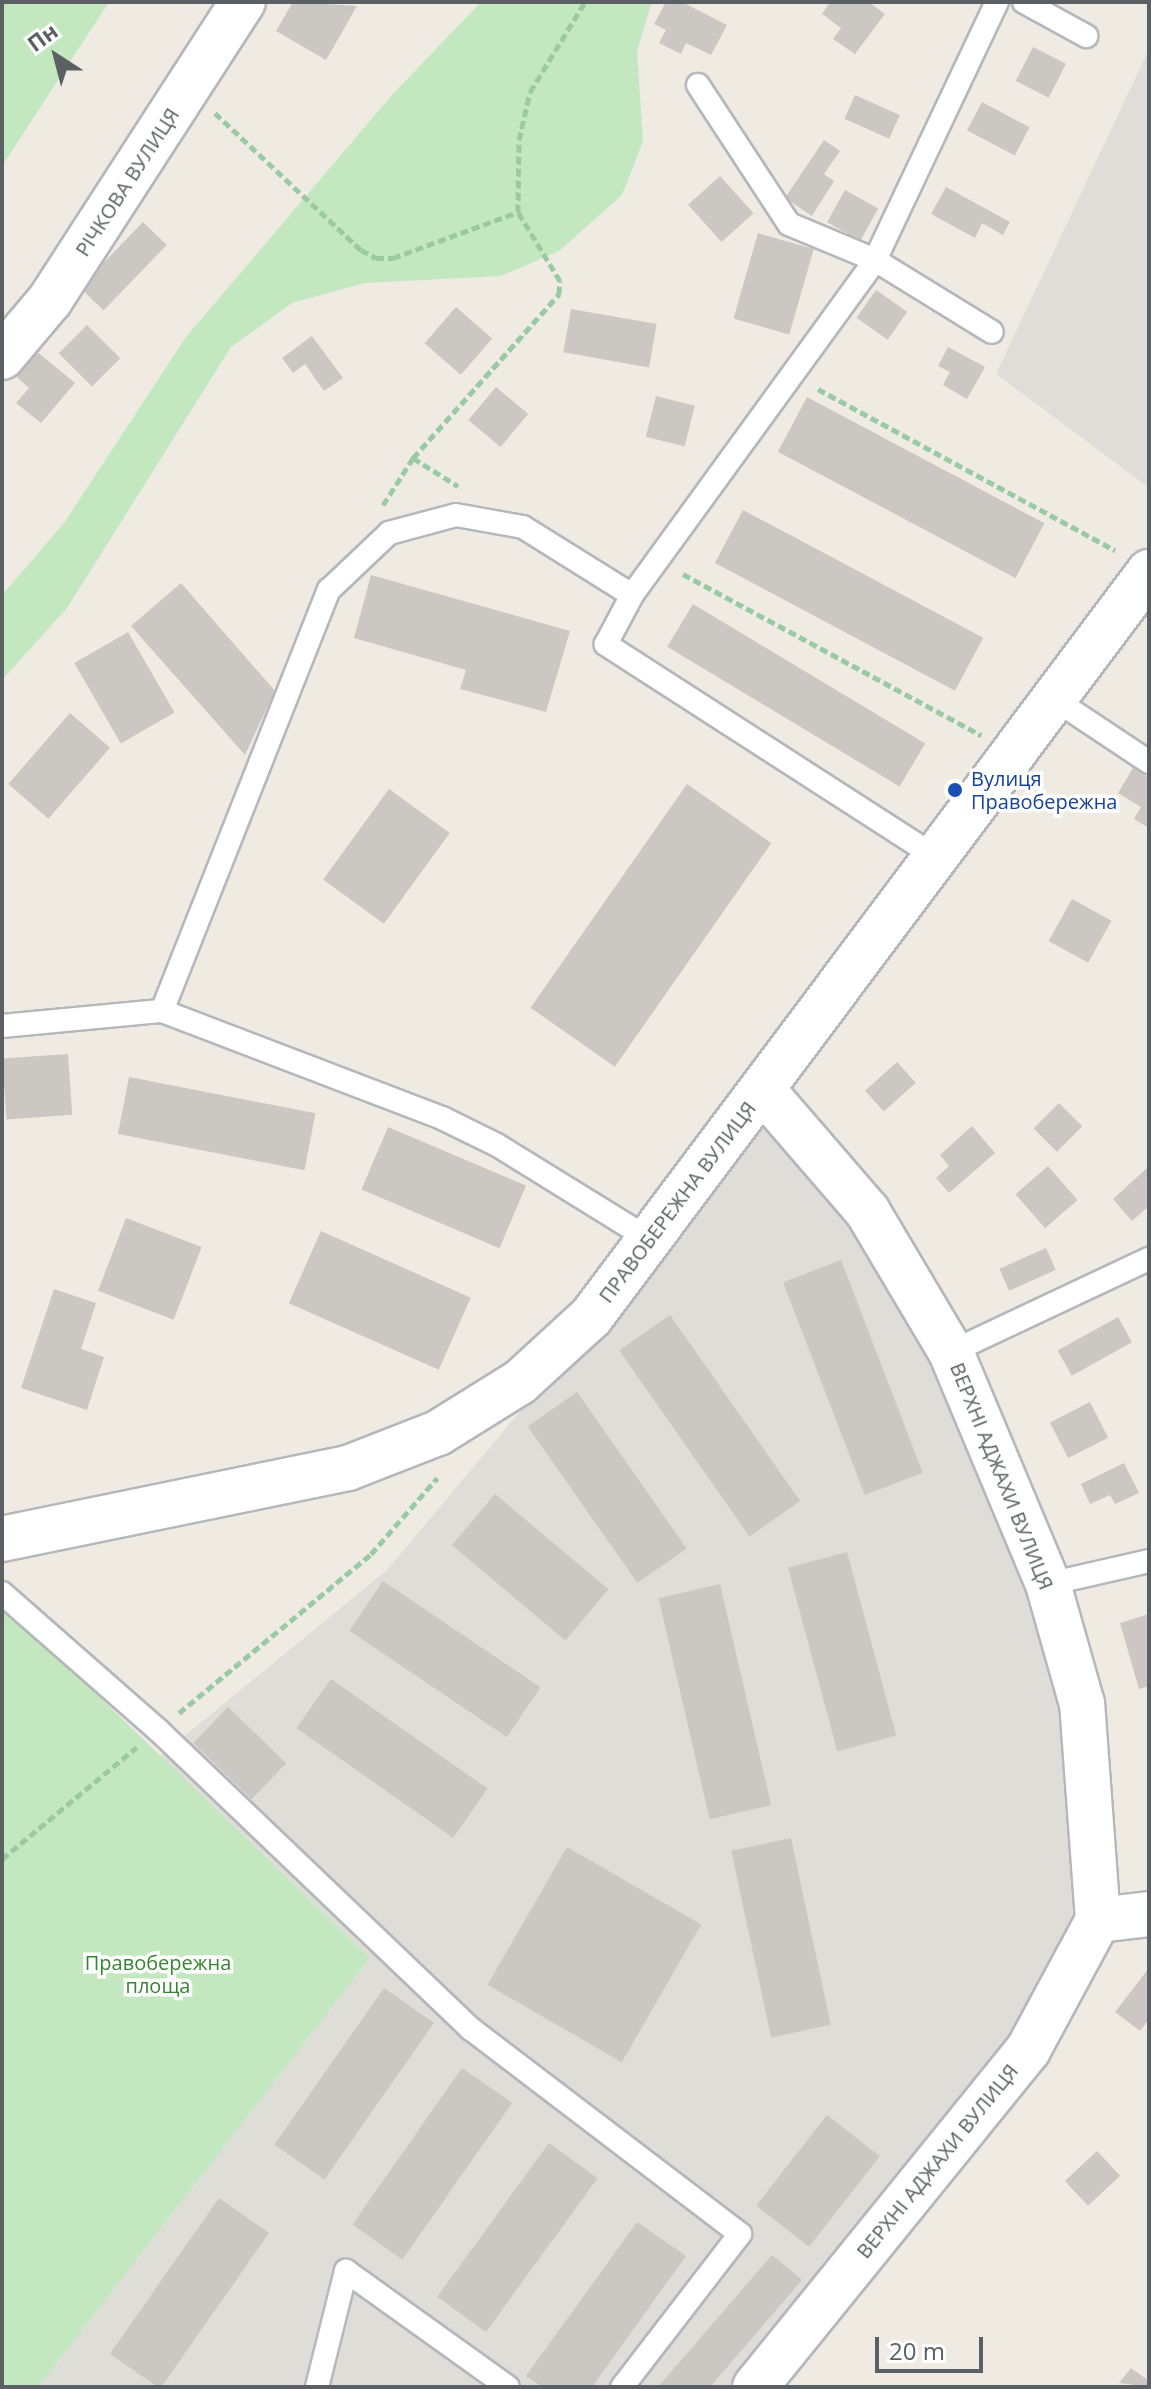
<!DOCTYPE html>
<html>
<head>
<meta charset="utf-8">
<style>
  body { margin:0 }
  #map { position:relative; width:1151px; height:2389px; overflow:hidden; background:#efebe3; font-family:"Open Sans",sans-serif }
  div>[style] { position:absolute }
  [style*='--x'] { left:calc(var(--x)*1px); top:calc(var(--y)*1px); width:calc(var(--w)*1px); rotate:calc(var(--a)*1deg) }
  .industrial>* { inset:0; background:#dfddd8 }
  .green>* { inset:0; background:#c3e7bf }
  .building>* { inset:0; background:#cbc7c2; transform-origin:0 0 }
  .path>* { height:5px; margin-top:-2.5px; transform-origin:0; background:repeating-linear-gradient(90deg,#99caa2 0 8px,transparent 0 12px) }
  .roads { filter:drop-shadow(2px 0 #b4b7bb) drop-shadow(-2px 0 #b4b7bb) drop-shadow(0 2px #b4b7bb) drop-shadow(0 -2px #b4b7bb) }
  .service>* { height:22px; margin:-11px; padding:0 11px; transform-origin:11px; border-radius:11px; background:#fff }
  .minor>* { height:44px; margin:-22px; padding:0 22px; transform-origin:22px; border-radius:22px; background:#fff }
  .tertiary>* { height:44px; margin:-22px; padding:0 22px; transform-origin:22px; border-radius:22px; background:#fff }
  .dots>* { width:22px; height:22px; translate:-50% -50%; box-sizing:border-box; border:4px solid #fff; border-radius:50% }
  span { translate:-50% -50%; white-space:nowrap; text-align:center; line-height:1.15; -webkit-text-stroke:7px #fff; paint-order:stroke }
  .street-label { font-size:20px; color:#5b6064 }
  .transit-label { font-size:20px; color:#164399 }
  .left { translate:0 -50%; text-align:left }
  .park-label { font-size:20px; color:#378532 }
  .frame { position:absolute; inset:0; border:4px solid #5b6064; pointer-events:none }
  .north { position:absolute; left:16px; top:16px; width:80px; height:80px; -webkit-text-stroke:6px #fff; paint-order:stroke; rotate:324deg; font-size:22px; font-weight:700; line-height:32px; text-align:center; color:#5b6064 }
  .north::after { content:''; display:block; margin:auto; width:28px; height:36px; background:#5b6064; clip-path:polygon(50% 0,100% 100%,50% 72%,0 100%) }
  .scale { position:absolute; left:875px; top:2337px; width:108px; height:36px; box-sizing:border-box; border:4px solid #5b6064; border-top:0; padding-left:10px; font-size:24px; line-height:28px; white-space:nowrap; color:#5b6064; -webkit-text-stroke:6px #fff; paint-order:stroke }
</style>
</head>
<body>
<div id="map">
  <div class="industrial">
    <div style="clip-path:polygon(1149px 49px,1149px 486px,1148px 487px,996px 374px)"></div>
    <div style="clip-path:polygon(764px 1121px,853px 1223px,934px 1360px,1030px 1590px,1063px 1708px,1079px 1916px,1012px 2040px,731px 2387px,38px 2387px,370px 1958px,160px 1756px,387px 1570px)"></div>
  </div>
  <div class="green">
    <div style="clip-path:polygon(2px 2px,109px 2px,2px 166px)"></div>
    <div style="clip-path:polygon(481px 2px,652px 2px,637px 51px,643px 141px,622px 195px,559px 251px,501px 276px,364px 283px,292px 303px,231px 347px,67px 608px,2px 680px,2px 595px,64px 523px,186px 337px,392px 95px)"></div>
    <div style="clip-path:polygon(2px 1603px,370px 1958px,38px 2387px,2px 2387px)"></div>
  </div>
  <div class="building">
    <div style="clip-path:polygon(293px 2px,357px 6px,326px 60px,276px 31px)"></div>
    <div style="clip-path:polygon(666px 2px,682px 2px,727px 25px,711px 55px,686px 43px,681px 54px,659px 43px,666px 30px,654px 24px)"></div>
    <div style="clip-path:polygon(830px 2px,869px 2px,885px 14px,855px 54px,833px 39px,841px 28px,822px 14px)"></div>
    <div style="left:1033px;top:47px;width:37px;height:38px;rotate:27deg"></div>
    <div style="left:855px;top:95px;width:49px;height:26px;rotate:24deg"></div>
    <div style="left:982px;top:102px;width:54px;height:32px;rotate:28deg"></div>
    <div style="clip-path:polygon(824px 140px,840px 151px,824px 174px,834px 181px,812px 216px,785px 198px)"></div>
    <div style="left:720px;top:176px;width:50px;height:43px;rotate:48deg"></div>
    <div style="clip-path:polygon(946px 187px,1010px 222px,1003px 235px,982px 223px,975px 238px,931px 214px)"></div>
    <div style="left:845px;top:190px;width:38px;height:37px;rotate:29deg"></div>
    <div style="left:143px;top:222px;width:33px;height:91px;rotate:44deg"></div>
    <div style="left:758px;top:233px;width:58px;height:89px;rotate:16deg"></div>
    <div style="left:876px;top:290px;width:38px;height:34px;rotate:35deg"></div>
    <div style="left:456px;top:307px;width:48px;height:48px;rotate:41deg"></div>
    <div style="left:571px;top:309px;width:87px;height:44px;rotate:10deg"></div>
    <div style="left:87px;top:325px;width:47px;height:40px;rotate:45deg"></div>
    <div style="clip-path:polygon(312px 336px,343px 378px,324px 391px,305px 364px,293px 373px,282px 358px)"></div>
    <div style="clip-path:polygon(948px 347px,985px 367px,967px 399px,943px 385px,950px 372px,938px 366px)"></div>
    <div style="clip-path:polygon(35px 350px,75px 383px,41px 423px,16px 403px,29px 388px,14px 374px)"></div>
    <div style="left:496px;top:387px;width:42px;height:43px;rotate:40deg"></div>
    <div style="left:656px;top:396px;width:40px;height:42px;rotate:14deg"></div>
    <div style="left:807px;top:397px;width:269px;height:62px;rotate:28deg"></div>
    <div style="left:743px;top:510px;width:272px;height:60px;rotate:28deg"></div>
    <div style="clip-path:polygon(371px 575px,570px 631px,546px 712px,460px 689px,466px 670px,354px 638px)"></div>
    <div style="clip-path:polygon(181px 583px,275px 691px,245px 755px,131px 626px)"></div>
    <div style="left:693px;top:604px;width:271px;height:50px;rotate:31deg"></div>
    <div style="left:128px;top:632px;width:93px;height:62px;rotate:60deg"></div>
    <div style="left:70px;top:713px;width:53px;height:94px;rotate:41deg"></div>
    <div style="clip-path:polygon(1133px 768px,1149px 778px,1149px 828px,1134px 819px,1141px 807px,1118px 793px)"></div>
    <div style="left:687px;top:784px;width:103px;height:273px;rotate:35deg"></div>
    <div style="left:389px;top:789px;width:75px;height:112px;rotate:36deg"></div>
    <div style="left:1072px;top:899px;width:45px;height:48px;rotate:29deg"></div>
    <div style="left:68px;top:1054px;width:61px;height:66px;rotate:86deg"></div>
    <div style="left:897px;top:1062px;width:28px;height:43px;rotate:48deg"></div>
    <div style="left:129px;top:1077px;width:190px;height:58px;rotate:11deg"></div>
    <div style="left:1059px;top:1103px;width:33px;height:36px;rotate:45deg"></div>
    <div style="clip-path:polygon(972px 1126px,995px 1153px,949px 1193px,936px 1178px,949px 1166px,940px 1155px)"></div>
    <div style="left:388px;top:1127px;width:150px;height:68px;rotate:23deg"></div>
    <div style="left:1048px;top:1166px;width:45px;height:43px;rotate:49deg"></div>
    <div style="clip-path:polygon(1147px 1168px,1149px 1206px,1132px 1221px,1113px 1199px)"></div>
    <div style="left:126px;top:1218px;width:81px;height:78px;rotate:21deg"></div>
    <div style="left:321px;top:1231px;width:164px;height:79px;rotate:24deg"></div>
    <div style="left:1046px;top:1248px;width:24px;height:51px;rotate:66deg"></div>
    <div style="left:841px;top:1260px;width:228px;height:62px;rotate:69deg"></div>
    <div style="clip-path:polygon(54px 1289px,96px 1303px,81px 1349px,104px 1357px,87px 1410px,21px 1388px)"></div>
    <div style="left:670px;top:1315px;width:227px;height:62px;rotate:55deg"></div>
    <div style="left:1118px;top:1317px;width:29px;height:69px;rotate:61deg"></div>
    <div style="left:577px;top:1392px;width:191px;height:60px;rotate:55deg"></div>
    <div style="left:1090px;top:1402px;width:40px;height:45px;rotate:63deg"></div>
    <div style="clip-path:polygon(1124px 1463px,1139px 1493px,1115px 1504px,1110px 1495px,1090px 1504px,1081px 1484px)"></div>
    <div style="left:495px;top:1494px;width:148px;height:67px;rotate:40deg"></div>
    <div style="left:847px;top:1552px;width:190px;height:61px;rotate:75deg"></div>
    <div style="left:383px;top:1581px;width:190px;height:60px;rotate:34deg"></div>
    <div style="left:720px;top:1584px;width:227px;height:63px;rotate:77deg"></div>
    <div style="clip-path:polygon(1149px 1614px,1149px 1686px,1139px 1689px,1120px 1623px)"></div>
    <div style="left:331px;top:1679px;width:191px;height:60px;rotate:35deg"></div>
    <div style="left:228px;top:1707px;width:81px;height:50px;rotate:44deg"></div>
    <div style="left:791px;top:1838px;width:191px;height:61px;rotate:78deg"></div>
    <div style="left:567px;top:1847px;width:155px;height:159px;rotate:30deg"></div>
    <div style="clip-path:polygon(1149px 1968px,1149px 2019px,1140px 2031px,1115px 2012px)"></div>
    <div style="left:384px;top:1988px;width:61px;height:191px;rotate:35deg"></div>
    <div style="left:462px;top:2068px;width:61px;height:191px;rotate:35deg"></div>
    <div style="left:827px;top:2115px;width:67px;height:115px;rotate:38deg"></div>
    <div style="left:549px;top:2143px;width:60px;height:190px;rotate:36deg"></div>
    <div style="left:1097px;top:2151px;width:34px;height:44px;rotate:47deg"></div>
    <div style="left:219px;top:2198px;width:61px;height:190px;rotate:35deg"></div>
    <div style="clip-path:polygon(637px 2222px,686px 2256px,592px 2387px,542px 2387px,526px 2376px)"></div>
    <div style="clip-path:polygon(772px 2255px,802px 2280px,710px 2387px,658px 2387px)"></div>
    <div style="clip-path:polygon(1131px 2368px,1149px 2381px,1149px 2387px,1119px 2383px)"></div>
  </div>
  <div class="path">
    <div style="--x:215;--y:113;--w:200;--a:43.2"></div>
    <div style="--x:361;--y:250;--w:17;--a:28"></div>
    <div style="--x:376;--y:258;--w:17;--a:0"></div>
    <div style="--x:393;--y:258;--w:133;--a:-20.2"></div>
    <div style="--x:818;--y:389;--w:338;--a:28.5"></div>
    <div style="--x:413;--y:458;--w:53;--a:31.9"></div>
    <div style="--x:383;--y:505;--w:56;--a:-57.4"></div>
    <div style="--x:413;--y:458;--w:220;--a:-48.3"></div>
    <div style="--x:559;--y:294;--w:13;--a:-86"></div>
    <div style="--x:560;--y:281;--w:81;--a:-121.3"></div>
    <div style="--x:518;--y:212;--w:72;--a:-89.2"></div>
    <div style="--x:519;--y:140;--w:49;--a:-77.1"></div>
    <div style="--x:530;--y:92;--w:105;--a:-58.6"></div>
    <div style="--x:683;--y:574;--w:339;--a:28.4"></div>
    <div style="--x:179;--y:1713;--w:249;--a:-39.6"></div>
    <div style="--x:371;--y:1554;--w:101;--a:-49"></div>
    <div style="--x:2;--y:1859;--w:175;--a:-39.7"></div>
  </div>
  <div class="roads">
    <div class="service">
      <div style="--x:1024;--y:2;--w:71;--a:28.7"></div>
      <div style="--x:698;--y:85;--w:166;--a:56.8"></div>
      <div style="--x:789;--y:224;--w:93;--a:22.7"></div>
      <div style="--x:875;--y:260;--w:137;--a:31.6"></div>
      <div style="--x:1054;--y:699;--w:114;--a:33.6"></div>
      <div style="--x:936;--y:857;--w:393;--a:-147.2"></div>
      <div style="--x:606;--y:644;--w:55;--a:-62"></div>
      <div style="--x:632;--y:595;--w:414;--a:-54"></div>
      <div style="--x:875;--y:260;--w:285;--a:-64.7"></div>
      <div style="--x:162;--y:1011;--w:453;--a:-68.4"></div>
      <div style="--x:329;--y:590;--w:83;--a:-43.5"></div>
      <div style="--x:389;--y:533;--w:69;--a:-15"></div>
      <div style="--x:456;--y:515;--w:68;--a:10.2"></div>
      <div style="--x:523;--y:527;--w:128;--a:32"></div>
      <div style="--x:2;--y:1026;--w:161;--a:-5.4"></div>
      <div style="--x:162;--y:1011;--w:300;--a:20.9"></div>
      <div style="--x:442;--y:1118;--w:61;--a:26.1"></div>
      <div style="--x:497;--y:1145;--w:179;--a:31.7"></div>
      <div style="--x:951;--y:1352;--w:219;--a:-25.2"></div>
      <div style="--x:1048;--y:1584;--w:104;--a:-12.8"></div>
      <div style="--x:2;--y:1593;--w:208;--a:41.3"></div>
      <div style="--x:158;--y:1730;--w:433;--a:43.7"></div>
      <div style="--x:471;--y:2029;--w:338;--a:37.3"></div>
      <div style="--x:740;--y:2234;--w:193;--a:127.6"></div>
      <div style="--x:317;--y:2387;--w:120;--a:-76"></div>
      <div style="--x:346;--y:2271;--w:199;--a:35.6"></div>
    </div>
    <div class="minor">
      <div style="--x:2;--y:357;--w:75;--a:-49.9"></div>
      <div style="--x:50;--y:300;--w:355;--a:-57.1"></div>
      <div style="--x:1098;--y:1920;--w:51;--a:-6.7"></div>
      <div style="--x:755;--y:2387;--w:434;--a:-51"></div>
      <div style="--x:1028;--y:2050;--w:148;--a:-61.7"></div>
      <div style="--x:1098;--y:1920;--w:217;--a:-94.2"></div>
      <div style="--x:1082;--y:1704;--w:125;--a:-105.8"></div>
      <div style="--x:1048;--y:1584;--w:251;--a:-112.7"></div>
      <div style="--x:951;--y:1352;--w:163;--a:-120.7"></div>
      <div style="--x:868;--y:1212;--w:162;--a:-130.8"></div>
    </div>
    <div class="tertiary">
      <div style="--x:2;--y:1539;--w:353;--a:-11.6"></div>
      <div style="--x:348;--y:1468;--w:97;--a:-21.3"></div>
      <div style="--x:438;--y:1433;--w:97;--a:-31.9"></div>
      <div style="--x:520;--y:1382;--w:96;--a:-42.5"></div>
      <div style="--x:591;--y:1317;--w:931;--a:-53.17"></div>
    </div>
  </div>
  <div class="dots">
    <div style="left:955px;top:790px;background:#1a4fb4"></div>
  </div>
  <div class="street-label">
    <span style="left:127px;top:182px;rotate:-57deg">РІЧКОВА ВУЛИЦЯ</span>
    <span style="left:677px;top:1202px;rotate:-53deg">ПРАВОБЕРЕЖНА ВУЛИЦЯ</span>
    <span style="left:1002px;top:1476px;rotate:68deg">ВЕРХНІ АДЖАХИ ВУЛИЦЯ</span>
    <span style="left:937px;top:2161px;rotate:-51deg">ВЕРХНІ АДЖАХИ ВУЛИЦЯ</span>
  </div>
  <div class="transit-label">
    <span class="left" style="left:971px;top:790px">Вулиця<br>Правобережна</span>
  </div>
  <div class="park-label">
    <span style="left:158px;top:1974px">Правобережна<br>площа</span>
  </div>
  <div class="frame"></div>
  <div class="north">Пн</div>
  <div class="scale">20 m</div>
</div>
</body>
</html>
